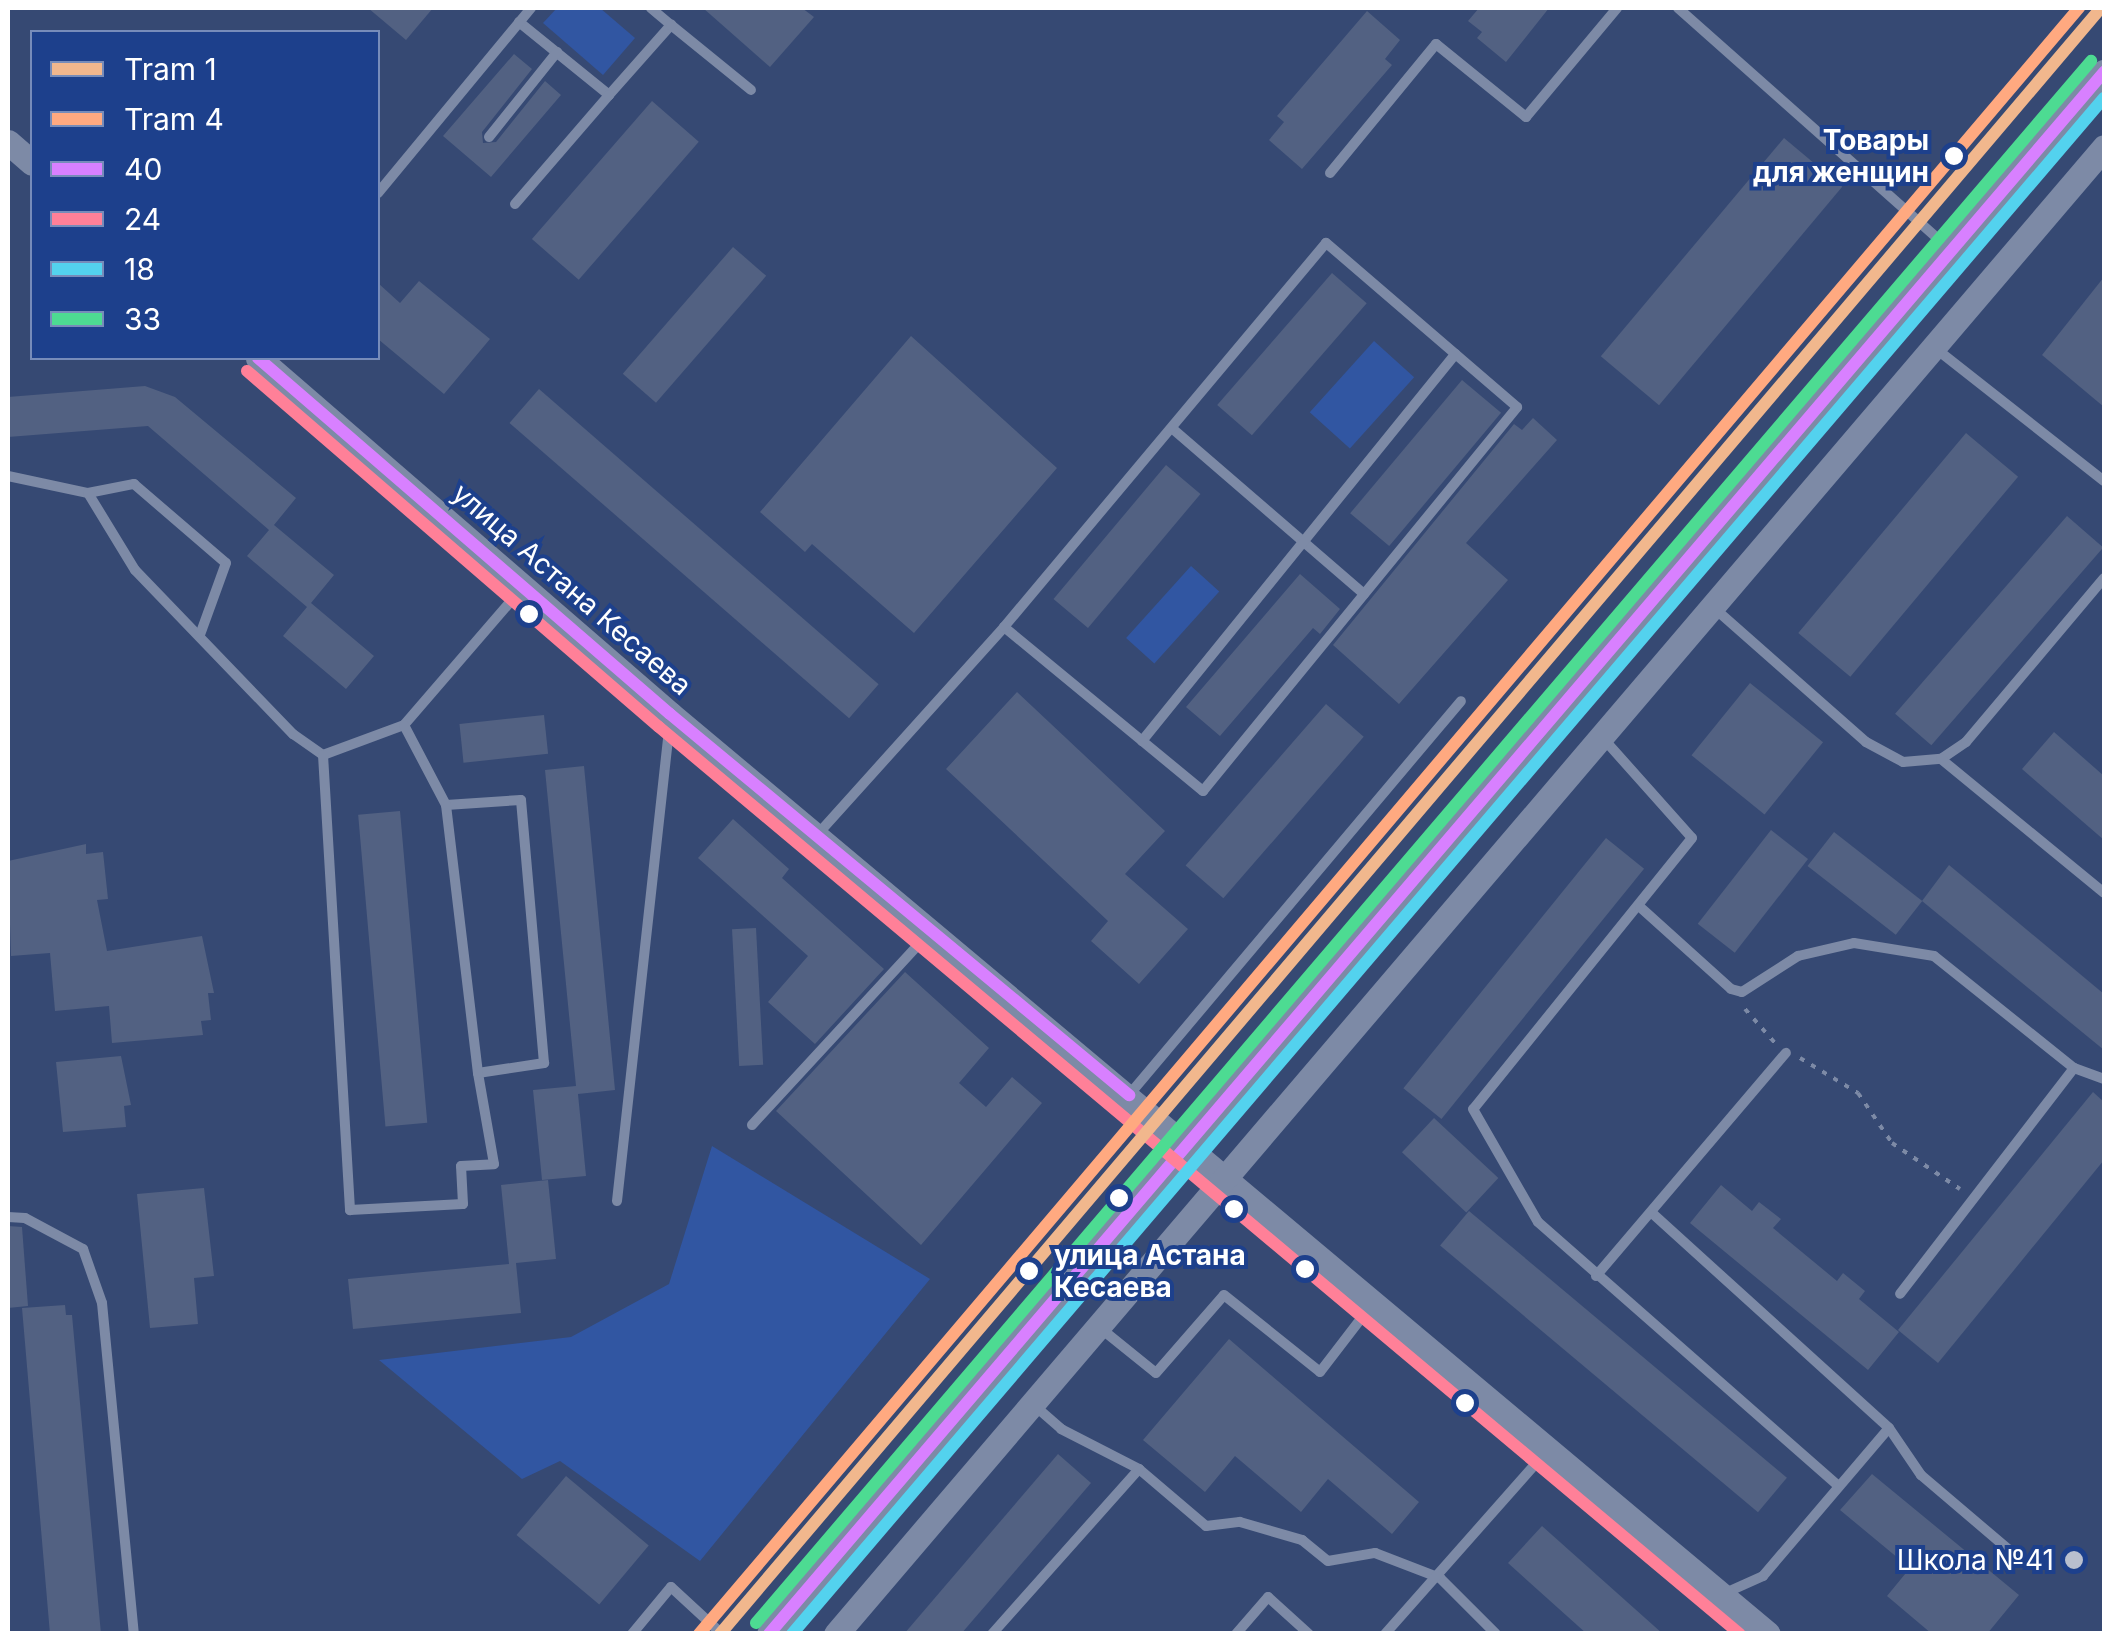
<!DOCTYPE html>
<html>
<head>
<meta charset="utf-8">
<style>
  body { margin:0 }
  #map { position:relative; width:2112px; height:1641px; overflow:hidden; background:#364973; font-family:Inter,sans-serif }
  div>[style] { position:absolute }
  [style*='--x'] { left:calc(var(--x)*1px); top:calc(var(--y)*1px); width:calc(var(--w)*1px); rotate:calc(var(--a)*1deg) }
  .green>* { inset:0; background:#3156a2; transform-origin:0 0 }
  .building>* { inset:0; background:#526182; transform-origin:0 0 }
  .path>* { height:4px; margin-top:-2px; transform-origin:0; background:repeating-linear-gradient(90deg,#7d8aa6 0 5px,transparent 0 13px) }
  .service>* { height:10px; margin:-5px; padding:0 5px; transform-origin:5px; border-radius:5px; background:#7d8aa6 }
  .tertiary>* { height:25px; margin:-12.5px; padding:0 12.5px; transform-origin:12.5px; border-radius:12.5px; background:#7d8aa6 }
  .bus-1>* { height:12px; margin:-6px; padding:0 6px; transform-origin:6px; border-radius:6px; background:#d880ff }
  .bus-2>* { height:12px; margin:-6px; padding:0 6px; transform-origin:6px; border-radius:6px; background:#ff8098 }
  .bus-3>* { height:12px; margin:-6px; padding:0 6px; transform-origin:6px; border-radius:6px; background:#53d2ee }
  .bus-4>* { height:12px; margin:-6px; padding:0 6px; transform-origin:6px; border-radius:6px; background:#4ddb92 }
  .tram-1>* { height:12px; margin:-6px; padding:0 6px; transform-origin:6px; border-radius:6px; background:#f1b78d }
  .tram-2>* { height:12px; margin:-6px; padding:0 6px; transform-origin:6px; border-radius:6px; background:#ffa980 }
  .dots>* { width:28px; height:28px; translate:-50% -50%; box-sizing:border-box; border:5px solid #1d408c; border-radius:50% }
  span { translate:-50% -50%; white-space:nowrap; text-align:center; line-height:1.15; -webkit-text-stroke:8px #1d408c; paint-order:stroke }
  .stop-label { font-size:28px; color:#fff; font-weight:700 }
  .right { translate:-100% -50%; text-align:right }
  .left { translate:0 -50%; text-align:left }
  .street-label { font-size:28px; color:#fff }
  .poi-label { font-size:28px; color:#fff }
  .frame { position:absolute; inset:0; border:10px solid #fff; pointer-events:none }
  .legend { position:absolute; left:30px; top:30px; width:350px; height:330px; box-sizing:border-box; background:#1d408c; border:2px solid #778cba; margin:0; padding:12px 18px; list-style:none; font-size:30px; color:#fff }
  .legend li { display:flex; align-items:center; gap:20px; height:50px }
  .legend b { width:50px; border:2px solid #778cba }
</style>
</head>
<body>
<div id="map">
  <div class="green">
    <div style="clip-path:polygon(557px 8px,600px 8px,635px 38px,603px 75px,543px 23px)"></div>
    <div style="left:1374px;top:341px;width:54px;height:96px;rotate:42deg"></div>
    <div style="left:1191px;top:566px;width:38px;height:97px;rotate:42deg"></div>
    <div style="clip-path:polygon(712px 1146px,930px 1279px,700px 1561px,560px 1461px,522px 1479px,379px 1360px,571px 1337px,669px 1284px)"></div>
  </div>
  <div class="building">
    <div style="clip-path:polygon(368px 8px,433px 8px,406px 40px)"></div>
    <div style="clip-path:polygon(703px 8px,802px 8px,814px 17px,770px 67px)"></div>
    <div style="clip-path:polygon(1479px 8px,1549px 8px,1506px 62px,1477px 38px,1482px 32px,1468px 21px)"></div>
    <div style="clip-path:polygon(1367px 11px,1400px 40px,1385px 59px,1392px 65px,1302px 169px,1269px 140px,1284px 122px,1277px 116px)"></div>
    <div style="clip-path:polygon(514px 54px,532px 69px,482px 132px,483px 143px,496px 142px,545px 81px,561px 95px,491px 177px,443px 136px)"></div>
    <div style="left:652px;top:101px;width:62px;height:183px;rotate:41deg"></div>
    <div style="left:1784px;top:138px;width:76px;height:285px;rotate:40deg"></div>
    <div style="left:733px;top:247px;width:44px;height:168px;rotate:41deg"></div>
    <div style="left:1332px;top:273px;width:46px;height:175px;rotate:41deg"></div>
    <div style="clip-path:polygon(2104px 277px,2104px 407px,2042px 355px)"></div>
    <div style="clip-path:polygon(419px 281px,490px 339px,444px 394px,378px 339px,378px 283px,400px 303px)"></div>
    <div style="clip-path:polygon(911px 336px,1057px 468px,914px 633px,812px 544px,805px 552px,760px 512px)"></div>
    <div style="left:1462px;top:380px;width:51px;height:174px;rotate:40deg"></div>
    <div style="clip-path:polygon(145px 386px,175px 397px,296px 498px,274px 525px,334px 575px,311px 603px,374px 656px,346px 689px,283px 636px,307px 607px,247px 556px,269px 530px,148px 426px,8px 437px,8px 397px)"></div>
    <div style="left:539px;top:389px;width:450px;height:45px;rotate:41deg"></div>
    <div style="clip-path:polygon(1533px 418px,1557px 440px,1466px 543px,1508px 580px,1399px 704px,1333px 645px,1514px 424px,1522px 430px)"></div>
    <div style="left:1966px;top:433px;width:68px;height:261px;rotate:40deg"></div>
    <div style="left:1166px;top:465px;width:45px;height:175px;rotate:40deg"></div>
    <div style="left:2067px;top:516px;width:48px;height:262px;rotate:41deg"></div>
    <div style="clip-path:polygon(1300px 574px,1340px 609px,1320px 634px,1313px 628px,1220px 736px,1186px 707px)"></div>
    <div style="left:1750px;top:683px;width:94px;height:93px;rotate:39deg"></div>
    <div style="clip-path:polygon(1017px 692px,1165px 831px,1125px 874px,1188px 929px,1139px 984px,1091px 941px,1108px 921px,946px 769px)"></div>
    <div style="left:1326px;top:704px;width:50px;height:214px;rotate:41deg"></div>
    <div style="left:544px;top:715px;width:39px;height:85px;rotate:84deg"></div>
    <div style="clip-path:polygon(2054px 732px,2104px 776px,2104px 840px,2022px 769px)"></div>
    <div style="clip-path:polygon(584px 766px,615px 1090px,578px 1094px,586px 1176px,542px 1180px,533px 1090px,576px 1086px,545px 770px)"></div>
    <div style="left:400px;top:811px;width:313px;height:42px;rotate:85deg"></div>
    <div style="clip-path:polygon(733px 819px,789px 869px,782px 878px,884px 969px,815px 1044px,768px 1002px,808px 956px,698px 858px)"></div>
    <div style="left:1771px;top:830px;width:47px;height:119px;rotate:38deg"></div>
    <div style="left:1834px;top:832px;width:112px;height:43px;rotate:38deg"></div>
    <div style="left:1606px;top:838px;width:49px;height:322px;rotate:39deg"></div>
    <div style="clip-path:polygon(86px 844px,86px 854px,103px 852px,108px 899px,97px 900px,107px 951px,202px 936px,214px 993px,208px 993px,211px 1020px,201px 1021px,203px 1035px,112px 1043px,109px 1006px,55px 1011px,50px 953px,11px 956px,8px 861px)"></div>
    <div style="clip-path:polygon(1949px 865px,2104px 994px,2104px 1050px,1922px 901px)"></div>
    <div style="left:756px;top:928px;width:137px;height:24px;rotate:87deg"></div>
    <div style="clip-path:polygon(905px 972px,989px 1048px,959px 1083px,986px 1107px,1012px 1077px,1042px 1103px,921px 1245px,776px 1111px)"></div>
    <div style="clip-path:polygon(121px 1056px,131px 1105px,124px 1106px,126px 1127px,63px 1132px,56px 1062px)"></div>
    <div style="clip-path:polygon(2093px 1092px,2104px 1102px,2104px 1160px,1938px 1363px,1898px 1330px)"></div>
    <div style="left:1434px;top:1118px;width:88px;height:47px;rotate:43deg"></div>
    <div style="clip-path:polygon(548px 1180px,556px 1259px,516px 1263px,521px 1313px,353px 1329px,348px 1279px,509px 1264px,501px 1185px)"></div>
    <div style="clip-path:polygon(1721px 1185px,1752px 1211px,1759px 1202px,1781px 1219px,1773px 1228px,1837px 1281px,1843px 1273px,1865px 1291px,1859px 1299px,1899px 1332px,1868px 1370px,1690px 1223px)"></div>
    <div style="clip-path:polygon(204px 1188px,214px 1276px,194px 1278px,198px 1324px,150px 1328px,137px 1194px)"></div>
    <div style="left:1469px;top:1211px;width:415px;height:45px;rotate:40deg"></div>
    <div style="clip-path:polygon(8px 1226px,22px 1227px,28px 1306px,8px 1308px)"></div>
    <div style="clip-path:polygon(65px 1305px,66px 1315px,72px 1315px,101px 1634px,50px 1634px,22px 1308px)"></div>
    <div style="clip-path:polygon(1229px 1339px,1419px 1502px,1392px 1534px,1328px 1479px,1301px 1512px,1235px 1456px,1205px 1492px,1143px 1440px)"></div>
    <div style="clip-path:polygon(1058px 1454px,1091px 1483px,961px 1634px,904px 1634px)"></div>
    <div style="clip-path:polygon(1872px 1474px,2019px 1595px,1987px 1634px,1932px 1634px,1887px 1596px,1910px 1568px,1840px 1510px)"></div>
    <div style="left:566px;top:1476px;width:108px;height:77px;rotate:40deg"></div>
    <div style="clip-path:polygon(1542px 1526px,1663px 1634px,1587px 1634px,1508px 1563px)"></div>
  </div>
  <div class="path">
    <div style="--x:1745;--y:1009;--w:45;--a:48.6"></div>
    <div style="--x:1800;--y:1058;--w:68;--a:31.1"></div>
    <div style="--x:1858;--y:1093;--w:60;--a:55.8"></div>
    <div style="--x:1892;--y:1143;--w:82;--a:34.1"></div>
  </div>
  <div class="service">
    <div style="--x:1678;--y:8;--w:365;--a:41.6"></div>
    <div style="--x:519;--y:22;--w:116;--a:39"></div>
    <div style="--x:609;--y:95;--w:94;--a:-48.5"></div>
    <div style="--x:671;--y:25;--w:26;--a:-140"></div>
    <div style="--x:671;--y:25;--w:103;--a:39.1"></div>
    <div style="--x:489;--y:137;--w:109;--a:-51.3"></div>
    <div style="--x:1330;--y:173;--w:167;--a:-50.6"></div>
    <div style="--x:1436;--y:44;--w:116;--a:39"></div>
    <div style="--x:1526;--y:117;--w:142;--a:-50.1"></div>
    <div style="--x:378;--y:193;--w:240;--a:-50.4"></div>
    <div style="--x:515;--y:204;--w:144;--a:-49.2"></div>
    <div style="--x:1935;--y:348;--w:215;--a:38.2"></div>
    <div style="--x:1174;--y:430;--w:251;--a:40.8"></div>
    <div style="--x:8;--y:476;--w:82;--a:12"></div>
    <div style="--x:88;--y:493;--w:90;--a:58.6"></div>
    <div style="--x:135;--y:570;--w:228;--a:46.1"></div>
    <div style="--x:293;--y:734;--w:37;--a:35"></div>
    <div style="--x:323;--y:755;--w:86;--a:-20.3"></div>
    <div style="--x:404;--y:725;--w:182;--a:-49.2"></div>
    <div style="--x:88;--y:493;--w:47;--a:-11.1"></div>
    <div style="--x:134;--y:484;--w:121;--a:40.7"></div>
    <div style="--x:226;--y:563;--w:77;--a:109.9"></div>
    <div style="--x:1713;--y:607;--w:204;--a:41.4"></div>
    <div style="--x:1866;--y:742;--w:42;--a:28.4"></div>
    <div style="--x:1903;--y:762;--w:38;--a:-5"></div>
    <div style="--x:1941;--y:759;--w:30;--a:-34"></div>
    <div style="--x:1966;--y:742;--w:214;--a:-49.9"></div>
    <div style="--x:1602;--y:737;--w:135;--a:48.3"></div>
    <div style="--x:1692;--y:838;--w:348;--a:128.9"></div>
    <div style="--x:1473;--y:1109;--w:130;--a:60.1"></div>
    <div style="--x:1538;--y:1222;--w:400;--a:41.3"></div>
    <div style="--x:1142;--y:741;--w:498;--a:-51"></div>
    <div style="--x:323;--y:755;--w:456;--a:86.6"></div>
    <div style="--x:350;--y:1210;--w:113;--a:-3"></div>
    <div style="--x:463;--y:1204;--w:38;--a:-93"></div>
    <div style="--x:461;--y:1166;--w:33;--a:-3"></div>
    <div style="--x:494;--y:1164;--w:92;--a:-100"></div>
    <div style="--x:478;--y:1073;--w:67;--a:-8.6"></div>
    <div style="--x:544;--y:1063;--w:264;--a:-95"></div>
    <div style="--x:521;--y:800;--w:75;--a:176.2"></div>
    <div style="--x:446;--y:805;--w:90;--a:-117.7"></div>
    <div style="--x:1941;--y:759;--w:211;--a:39.4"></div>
    <div style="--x:446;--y:805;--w:270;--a:83.2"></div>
    <div style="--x:817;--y:835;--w:280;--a:-48"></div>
    <div style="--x:1004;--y:627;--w:258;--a:39.5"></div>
    <div style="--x:1203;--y:791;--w:496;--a:-50.7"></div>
    <div style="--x:1517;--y:407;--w:252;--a:-139.3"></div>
    <div style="--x:1326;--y:243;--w:501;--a:129.98"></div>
    <div style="--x:1640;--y:907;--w:122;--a:42"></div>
    <div style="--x:1731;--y:989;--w:11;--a:15"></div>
    <div style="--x:1742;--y:992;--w:67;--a:-32.7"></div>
    <div style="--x:1798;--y:956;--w:57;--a:-13.1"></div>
    <div style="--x:1854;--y:943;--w:81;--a:9.2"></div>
    <div style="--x:1934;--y:956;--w:179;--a:38.7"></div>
    <div style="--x:2074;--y:1068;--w:285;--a:127.6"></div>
    <div style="--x:2074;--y:1068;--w:32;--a:20"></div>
    <div style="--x:1129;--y:1095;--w:515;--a:-49.88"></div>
    <div style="--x:752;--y:1125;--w:261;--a:-47.3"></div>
    <div style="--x:617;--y:1201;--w:484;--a:-83.7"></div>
    <div style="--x:1652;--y:1213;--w:320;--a:42.2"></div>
    <div style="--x:1889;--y:1428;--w:57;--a:55.8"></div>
    <div style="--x:1921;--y:1475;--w:114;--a:40.4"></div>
    <div style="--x:8;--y:1217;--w:17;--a:3"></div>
    <div style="--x:25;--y:1218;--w:66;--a:28.1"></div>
    <div style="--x:83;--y:1249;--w:57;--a:70.6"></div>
    <div style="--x:102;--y:1303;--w:333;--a:84.5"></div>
    <div style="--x:1596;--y:1276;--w:293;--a:-49.6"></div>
    <div style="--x:1099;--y:1327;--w:73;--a:38.9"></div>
    <div style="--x:1156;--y:1373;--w:103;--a:-48.9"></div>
    <div style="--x:1224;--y:1295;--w:123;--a:38.7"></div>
    <div style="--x:1320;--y:1372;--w:87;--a:-52.5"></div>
    <div style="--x:1035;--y:1406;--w:35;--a:41"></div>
    <div style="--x:1061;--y:1429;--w:88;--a:27.1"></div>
    <div style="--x:1139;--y:1469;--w:88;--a:40.4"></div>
    <div style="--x:1206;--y:1526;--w:34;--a:-7"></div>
    <div style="--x:1240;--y:1522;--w:65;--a:16.2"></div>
    <div style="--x:1302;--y:1540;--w:33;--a:39"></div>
    <div style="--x:1328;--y:1561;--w:48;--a:-9.7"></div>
    <div style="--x:1375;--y:1553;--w:70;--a:21"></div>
    <div style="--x:1440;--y:1578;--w:79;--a:45"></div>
    <div style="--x:1723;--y:1594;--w:44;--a:-24.2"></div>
    <div style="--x:1763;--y:1576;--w:194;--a:-49.6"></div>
    <div style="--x:632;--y:1634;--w:61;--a:-50.3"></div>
    <div style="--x:671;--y:1587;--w:69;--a:42.7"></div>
    <div style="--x:992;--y:1634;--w:221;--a:-48.3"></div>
    <div style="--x:1236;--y:1634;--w:49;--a:-49.1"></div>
    <div style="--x:1268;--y:1597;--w:55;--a:42.1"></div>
    <div style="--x:1385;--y:1634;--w:244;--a:-48.5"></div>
  </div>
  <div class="tertiary">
    <div style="--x:8;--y:142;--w:32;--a:41"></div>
    <div style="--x:258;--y:358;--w:544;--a:40.83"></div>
    <div style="--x:670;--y:714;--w:1432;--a:39.96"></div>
    <div style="--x:769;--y:1634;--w:2055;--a:-49.48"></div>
    <div style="--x:836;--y:1634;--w:1954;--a:-49.54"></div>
  </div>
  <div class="bus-1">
    <div style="--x:258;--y:358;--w:544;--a:40.83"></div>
    <div style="--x:670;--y:714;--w:597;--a:39.69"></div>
    <div style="--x:769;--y:1634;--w:2055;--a:-49.48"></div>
  </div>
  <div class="bus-2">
    <div style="--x:247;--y:371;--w:544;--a:40.83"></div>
    <div style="--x:659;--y:727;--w:1411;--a:40"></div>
  </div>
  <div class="bus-3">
    <div style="--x:792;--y:1634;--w:2020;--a:-49.5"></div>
  </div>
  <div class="bus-4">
    <div style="--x:756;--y:1623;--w:2055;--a:-49.48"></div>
  </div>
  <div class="tram-1">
    <div style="--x:720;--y:1634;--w:2133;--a:-49.66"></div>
  </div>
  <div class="tram-2">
    <div style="--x:699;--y:1634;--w:2133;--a:-49.68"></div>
  </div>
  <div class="dots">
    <div style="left:1954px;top:156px;background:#fff"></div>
    <div style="left:529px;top:614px;background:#fff"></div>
    <div style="left:1119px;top:1198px;background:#fff"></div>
    <div style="left:1234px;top:1209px;background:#fff"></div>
    <div style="left:1305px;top:1269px;background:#fff"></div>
    <div style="left:1029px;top:1271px;background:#fff"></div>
    <div style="left:1465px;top:1403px;background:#fff"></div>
    <div style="left:2074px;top:1560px;background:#b9bfce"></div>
  </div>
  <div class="stop-label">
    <span class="right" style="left:1929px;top:156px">Товары<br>для женщин</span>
    <span class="left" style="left:1054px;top:1271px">улица Астана<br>Кесаева</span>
  </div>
  <div class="street-label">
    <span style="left:572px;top:589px;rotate:41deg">улица Астана Кесаева</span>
  </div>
  <div class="poi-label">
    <span class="right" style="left:2054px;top:1560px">Школа №41</span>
  </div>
  <div class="frame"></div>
  <ul class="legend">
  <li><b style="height:12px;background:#f1b78d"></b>Tram 1</li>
  <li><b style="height:12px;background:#ffa980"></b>Tram 4</li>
  <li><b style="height:12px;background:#d880ff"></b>40</li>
  <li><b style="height:12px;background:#ff8098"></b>24</li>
  <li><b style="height:12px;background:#53d2ee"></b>18</li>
  <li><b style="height:12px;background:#4ddb92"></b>33</li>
  </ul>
</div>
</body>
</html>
